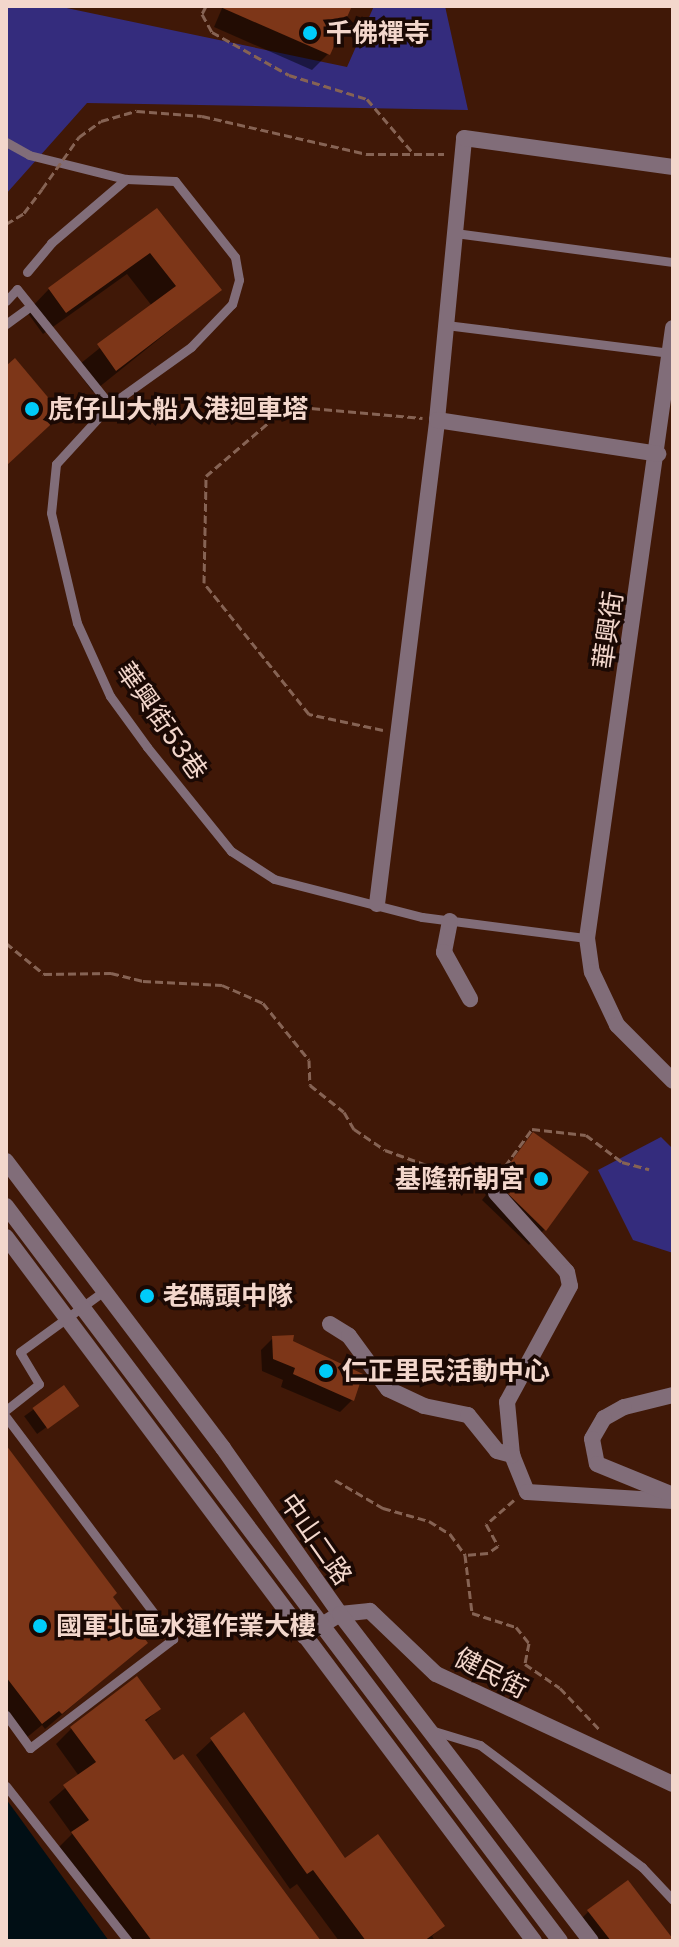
<!DOCTYPE html>
<html>
<head>
<meta charset="utf-8">
<style>
  body { margin:0 }
  #map { position:relative; width:679px; height:1947px; overflow:hidden; background:#401807; font-family:Inter,"Noto Sans TC",sans-serif }
  div>[style] { position:absolute }
  [style*='--x'] { left:calc(var(--x)*1px); top:calc(var(--y)*1px); width:calc(var(--w)*1px); rotate:calc(var(--a)*1deg) }
  .green>* { inset:0; background:#342c7d }
  .water>* { inset:0; background:#010f15 }
  .shadow>* { inset:0; background:#0007; transform-origin:0 0 }
  .building>* { inset:0; background:#7d3618; transform-origin:0 0 }
  .path>* { height:3px; margin-top:-1.5px; transform-origin:0; background:repeating-linear-gradient(90deg,#866354 0 8px,transparent 0 12px) }
  .service>* { height:9px; margin:-4.5px; padding:0 4.5px; transform-origin:4.5px; border-radius:4.5px; background:#816d79 }
  .minor>* { height:16px; margin:-8px; padding:0 8px; transform-origin:8px; border-radius:8px; background:#816d79 }
  .tertiary>* { height:16px; margin:-8px; padding:0 8px; transform-origin:8px; border-radius:8px; background:#816d79 }
  .path-bridge>* { height:3px; margin-top:-1.5px; transform-origin:0; background:repeating-linear-gradient(90deg,#866354 0 8px,transparent 0 12px) }
  .dots>* { width:22px; height:22px; translate:-50% -50%; box-sizing:border-box; border:4px solid #1b0904; border-radius:50% }
  span { translate:-50% -50%; white-space:nowrap; text-align:center; line-height:1.15; -webkit-text-stroke:7px #1b0904; paint-order:stroke }
  .poi-label { font-size:26px; color:#f3d7cc; font-weight:700 }
  .left { translate:0 -50%; text-align:left }
  .right { translate:-100% -50%; text-align:right }
  .street-label { font-size:26px; color:#f3d7cc }
  .frame { position:absolute; inset:0; border:8px solid #f3d7cc; pointer-events:none }
</style>
</head>
<body>
<div id="map">
  <div class="green">
    <div style="clip-path:polygon(6px 6px,57px 6px,347px 67px,374px 6px,445px 6px,468px 110px,87px 103px,6px 194px)"></div>
    <div style="clip-path:polygon(661px 1137px,673px 1149px,673px 1253px,633px 1240px,598px 1170px)"></div>
  </div>
  <div class="water">
    <div style="clip-path:polygon(6px 1799px,17px 1814px,109px 1941px,6px 1941px)"></div>
  </div>
  <div class="shadow">
    <div style="clip-path:polygon(223px 6px,350px 6px,328px 54px,312px 70px,214px 27px)"></div>
    <div style="clip-path:polygon(157px 211px,220px 290px,93px 392px,75px 368px,152px 306px,127px 274px,43px 334px,27px 312px,49px 289px)"></div>
    <div style="clip-path:polygon(533px 1135px,545px 1229px,529px 1245px,482px 1200px)"></div>
    <div style="clip-path:polygon(273px 1338px,291px 1342px,352px 1400px,340px 1412px,281px 1387px,283px 1380px,262px 1371px,261px 1350px)"></div>
    <div style="left:63px;top:1388px;width:22px;height:48px;rotate:54deg"></div>
    <div style="clip-path:polygon(6px 1464px,146px 1643px,45px 1729px,42px 1725px,25px 1739px,6px 1714px)"></div>
    <div style="clip-path:polygon(159px 1709px,144px 1723px,318px 1941px,125px 1941px,57px 1849px,72px 1834px,49px 1802px,79px 1776px,56px 1744px,72px 1728px)"></div>
    <div style="clip-path:polygon(212px 1740px,344px 1861px,443px 1926px,432px 1936px,435px 1941px,339px 1941px,297px 1884px,290px 1889px,196px 1755px)"></div>
    <div style="clip-path:polygon(588px 1912px,672px 1941px,589px 1941px,576px 1924px)"></div>
  </div>
  <div class="building">
    <div style="clip-path:polygon(218px 6px,352px 6px,330px 55px)"></div>
    <div style="clip-path:polygon(157px 208px,222px 290px,116px 371px,97px 344px,176px 286px,150px 253px,66px 313px,48px 288px)"></div>
    <div style="clip-path:polygon(15px 358px,62px 414px,6px 466px,6px 366px)"></div>
    <div style="clip-path:polygon(533px 1132px,589px 1172px,546px 1231px,496px 1182px)"></div>
    <div style="clip-path:polygon(294px 1335px,293px 1341px,363px 1374px,354px 1401px,293px 1374px,295px 1368px,273px 1359px,272px 1336px)"></div>
    <div style="left:64px;top:1385px;width:26px;height:39px;rotate:54deg"></div>
    <div style="clip-path:polygon(6px 1445px,117px 1593px,113px 1597px,148px 1643px,62px 1714px,59px 1711px,42px 1724px,6px 1677px)"></div>
    <div style="clip-path:polygon(137px 1676px,161px 1709px,145px 1720px,174px 1760px,183px 1754px,321px 1941px,152px 1941px,71px 1832px,89px 1820px,63px 1785px,96px 1762px,70px 1727px)"></div>
    <div style="clip-path:polygon(244px 1712px,345px 1858px,378px 1834px,445px 1926px,424px 1941px,366px 1941px,313px 1870px,307px 1874px,210px 1738px)"></div>
    <div style="clip-path:polygon(628px 1880px,673px 1939px,673px 1941px,611px 1941px,587px 1910px)"></div>
  </div>
  <div class="path">
    <div style="--x:206;--y:6;--w:9;--a:117"></div>
    <div style="--x:202;--y:14;--w:21;--a:61"></div>
    <div style="--x:212;--y:32;--w:88;--a:29.2"></div>
    <div style="--x:289;--y:75;--w:82;--a:17.1"></div>
    <div style="--x:367;--y:99;--w:71;--a:49.6"></div>
    <div style="--x:79;--y:137;--w:27;--a:-36"></div>
    <div style="--x:101;--y:121;--w:37;--a:-16"></div>
    <div style="--x:137;--y:111;--w:65;--a:4.4"></div>
    <div style="--x:202;--y:116;--w:168;--a:13"></div>
    <div style="--x:366;--y:154;--w:78;--a:0"></div>
    <div style="--x:6;--y:224;--w:21;--a:-31"></div>
    <div style="--x:24;--y:213;--w:30;--a:-53"></div>
    <div style="--x:383;--y:730;--w:76;--a:-167.8"></div>
    <div style="--x:309;--y:714;--w:168;--a:-128.7"></div>
    <div style="--x:204;--y:583;--w:107;--a:-88.9"></div>
    <div style="--x:206;--y:476;--w:108;--a:-40.5"></div>
    <div style="--x:288;--y:406;--w:135;--a:5.1"></div>
    <div style="--x:6;--y:943;--w:49;--a:39.2"></div>
    <div style="--x:44;--y:974;--w:67;--a:-0.9"></div>
    <div style="--x:111;--y:973;--w:33;--a:14"></div>
    <div style="--x:143;--y:981;--w:79;--a:2.9"></div>
    <div style="--x:222;--y:985;--w:45;--a:23.7"></div>
    <div style="--x:263;--y:1003;--w:73;--a:51.1"></div>
    <div style="--x:309;--y:1060;--w:25;--a:88"></div>
    <div style="--x:310;--y:1085;--w:43;--a:38.5"></div>
    <div style="--x:344;--y:1112;--w:20;--a:60"></div>
    <div style="--x:354;--y:1129;--w:37;--a:34"></div>
    <div style="--x:385;--y:1150;--w:103;--a:19.8"></div>
    <div style="--x:498;--y:1176;--w:58;--a:-54.1"></div>
    <div style="--x:532;--y:1129;--w:54;--a:6.3"></div>
    <div style="--x:586;--y:1135;--w:45;--a:36.9"></div>
    <div style="--x:622;--y:1162;--w:28;--a:15"></div>
    <div style="--x:335;--y:1480;--w:56;--a:30.3"></div>
    <div style="--x:383;--y:1508;--w:48;--a:15.8"></div>
    <div style="--x:429;--y:1521;--w:25;--a:32"></div>
    <div style="--x:450;--y:1534;--w:26;--a:54"></div>
    <div style="--x:514;--y:1500;--w:37;--a:139"></div>
    <div style="--x:486;--y:1524;--w:25;--a:61"></div>
    <div style="--x:498;--y:1546;--w:12;--a:145"></div>
    <div style="--x:488;--y:1553;--w:23;--a:175"></div>
    <div style="--x:465;--y:1555;--w:58;--a:83.1"></div>
    <div style="--x:472;--y:1613;--w:46;--a:17.7"></div>
    <div style="--x:516;--y:1627;--w:21;--a:51"></div>
    <div style="--x:529;--y:1643;--w:21;--a:101"></div>
    <div style="--x:525;--y:1664;--w:42;--a:34.4"></div>
    <div style="--x:560;--y:1688;--w:58;--a:46.4"></div>
  </div>
  <div class="service">
    <div style="--x:6;--y:142;--w:26;--a:29"></div>
    <div style="--x:29;--y:155;--w:100;--a:13.9"></div>
    <div style="--x:126;--y:179;--w:49;--a:2.3"></div>
    <div style="--x:175;--y:181;--w:97;--a:51.7"></div>
    <div style="--x:235;--y:257;--w:23;--a:80"></div>
    <div style="--x:239;--y:280;--w:25;--a:106"></div>
    <div style="--x:232;--y:304;--w:59;--a:133.6"></div>
    <div style="--x:191;--y:347;--w:100;--a:144.4"></div>
    <div style="--x:110;--y:405;--w:80;--a:132.5"></div>
    <div style="--x:56;--y:464;--w:49;--a:95.8"></div>
    <div style="--x:51;--y:513;--w:113;--a:76.7"></div>
    <div style="--x:77;--y:623;--w:80;--a:65.7"></div>
    <div style="--x:110;--y:696;--w:63;--a:54"></div>
    <div style="--x:147;--y:747;--w:134;--a:51.1"></div>
    <div style="--x:231;--y:851;--w:51;--a:33.1"></div>
    <div style="--x:274;--y:879;--w:153;--a:14.4"></div>
    <div style="--x:422;--y:917;--w:166;--a:7.3"></div>
    <div style="--x:455;--y:233;--w:220;--a:7.6"></div>
    <div style="--x:27;--y:272;--w:38;--a:-50"></div>
    <div style="--x:51;--y:243;--w:99;--a:-40.5"></div>
    <div style="--x:6;--y:301;--w:16;--a:-47"></div>
    <div style="--x:17;--y:289;--w:149;--a:51.3"></div>
    <div style="--x:6;--y:324;--w:27;--a:-36"></div>
    <div style="--x:446;--y:325;--w:226;--a:7.1"></div>
    <div style="--x:6;--y:1410;--w:42;--a:-38.2"></div>
    <div style="--x:39;--y:1384;--w:37;--a:-121"></div>
    <div style="--x:20;--y:1352;--w:104;--a:-36"></div>
    <div style="--x:6;--y:1417;--w:278;--a:53"></div>
    <div style="--x:173;--y:1639;--w:180;--a:142.7"></div>
    <div style="--x:30;--y:1748;--w:41;--a:-126"></div>
    <div style="--x:434;--y:1731;--w:48;--a:16.9"></div>
    <div style="--x:480;--y:1745;--w:203;--a:37"></div>
    <div style="--x:642;--y:1867;--w:45;--a:46.8"></div>
    <div style="--x:6;--y:1786;--w:197;--a:51.8"></div>
  </div>
  <div class="minor">
    <div style="--x:673;--y:328;--w:616;--a:98.02"></div>
    <div style="--x:587;--y:938;--w:34;--a:82"></div>
    <div style="--x:592;--y:972;--w:59;--a:64.7"></div>
    <div style="--x:617;--y:1025;--w:79;--a:45"></div>
    <div style="--x:437;--y:420;--w:283;--a:-84.5"></div>
    <div style="--x:464;--y:138;--w:211;--a:7.9"></div>
    <div style="--x:377;--y:904;--w:488;--a:-82.9"></div>
    <div style="--x:437;--y:420;--w:224;--a:8.7"></div>
    <div style="--x:450;--y:921;--w:32;--a:101"></div>
    <div style="--x:444;--y:952;--w:54;--a:61"></div>
    <div style="--x:496;--y:1193;--w:106;--a:48.1"></div>
    <div style="--x:567;--y:1272;--w:14;--a:78"></div>
    <div style="--x:570;--y:1286;--w:132;--a:118.5"></div>
    <div style="--x:507;--y:1402;--w:53;--a:84.6"></div>
    <div style="--x:512;--y:1455;--w:40;--a:68"></div>
    <div style="--x:527;--y:1492;--w:146;--a:3.5"></div>
    <div style="--x:330;--y:1324;--w:22;--a:32"></div>
    <div style="--x:349;--y:1336;--w:66;--a:53.7"></div>
    <div style="--x:388;--y:1389;--w:40;--a:25"></div>
    <div style="--x:424;--y:1406;--w:45;--a:11.6"></div>
    <div style="--x:468;--y:1415;--w:46;--a:51.1"></div>
    <div style="--x:497;--y:1451;--w:16;--a:15"></div>
    <div style="--x:673;--y:1395;--w:50;--a:166.2"></div>
    <div style="--x:624;--y:1407;--w:23;--a:151"></div>
    <div style="--x:604;--y:1418;--w:24;--a:120"></div>
    <div style="--x:592;--y:1439;--w:25;--a:79"></div>
    <div style="--x:597;--y:1464;--w:82;--a:22.2"></div>
    <div style="--x:304;--y:1636;--w:42;--a:-31.4"></div>
    <div style="--x:340;--y:1614;--w:30;--a:-6"></div>
    <div style="--x:370;--y:1611;--w:91;--a:43.7"></div>
    <div style="--x:436;--y:1674;--w:261;--a:24.9"></div>
  </div>
  <div class="tertiary">
    <div style="--x:6;--y:1161;--w:360;--a:52.9"></div>
    <div style="--x:223;--y:1448;--w:203;--a:54.8"></div>
    <div style="--x:340;--y:1614;--w:412;--a:52.5"></div>
    <div style="--x:6;--y:1206;--w:920;--a:52.99"></div>
    <div style="--x:6;--y:1237;--w:880;--a:53.13"></div>
  </div>
  <div class="path-bridge">
    <div style="--x:42;--y:189;--w:64;--a:-54.6"></div>
  </div>
  <div class="dots">
    <div style="left:310px;top:33px;background:#00cbf9"></div>
    <div style="left:32px;top:409px;background:#00cbf9"></div>
    <div style="left:541px;top:1179px;background:#00cbf9"></div>
    <div style="left:147px;top:1296px;background:#00cbf9"></div>
    <div style="left:326px;top:1371px;background:#00cbf9"></div>
    <div style="left:40px;top:1626px;background:#00cbf9"></div>
  </div>
  <div class="poi-label">
    <span class="left" style="left:326px;top:33px">千佛禪寺</span>
    <span class="left" style="left:48px;top:409px">虎仔山大船入港迴車塔</span>
    <span class="right" style="left:525px;top:1179px">基隆新朝宮</span>
    <span class="left" style="left:163px;top:1296px">老碼頭中隊</span>
    <span class="left" style="left:342px;top:1371px">仁正里民活動中心</span>
    <span class="left" style="left:56px;top:1626px">國軍北區水運作業大樓</span>
  </div>
  <div class="street-label">
    <span style="left:608px;top:630px;rotate:-82deg">華興街</span>
    <span style="left:162px;top:721px;rotate:55deg">華興街53巷</span>
    <span style="left:316px;top:1539px;rotate:55deg">中山二路</span>
    <span style="left:491px;top:1673px;rotate:27deg">健民街</span>
  </div>
  <div class="frame"></div>
</div>
</body>
</html>
